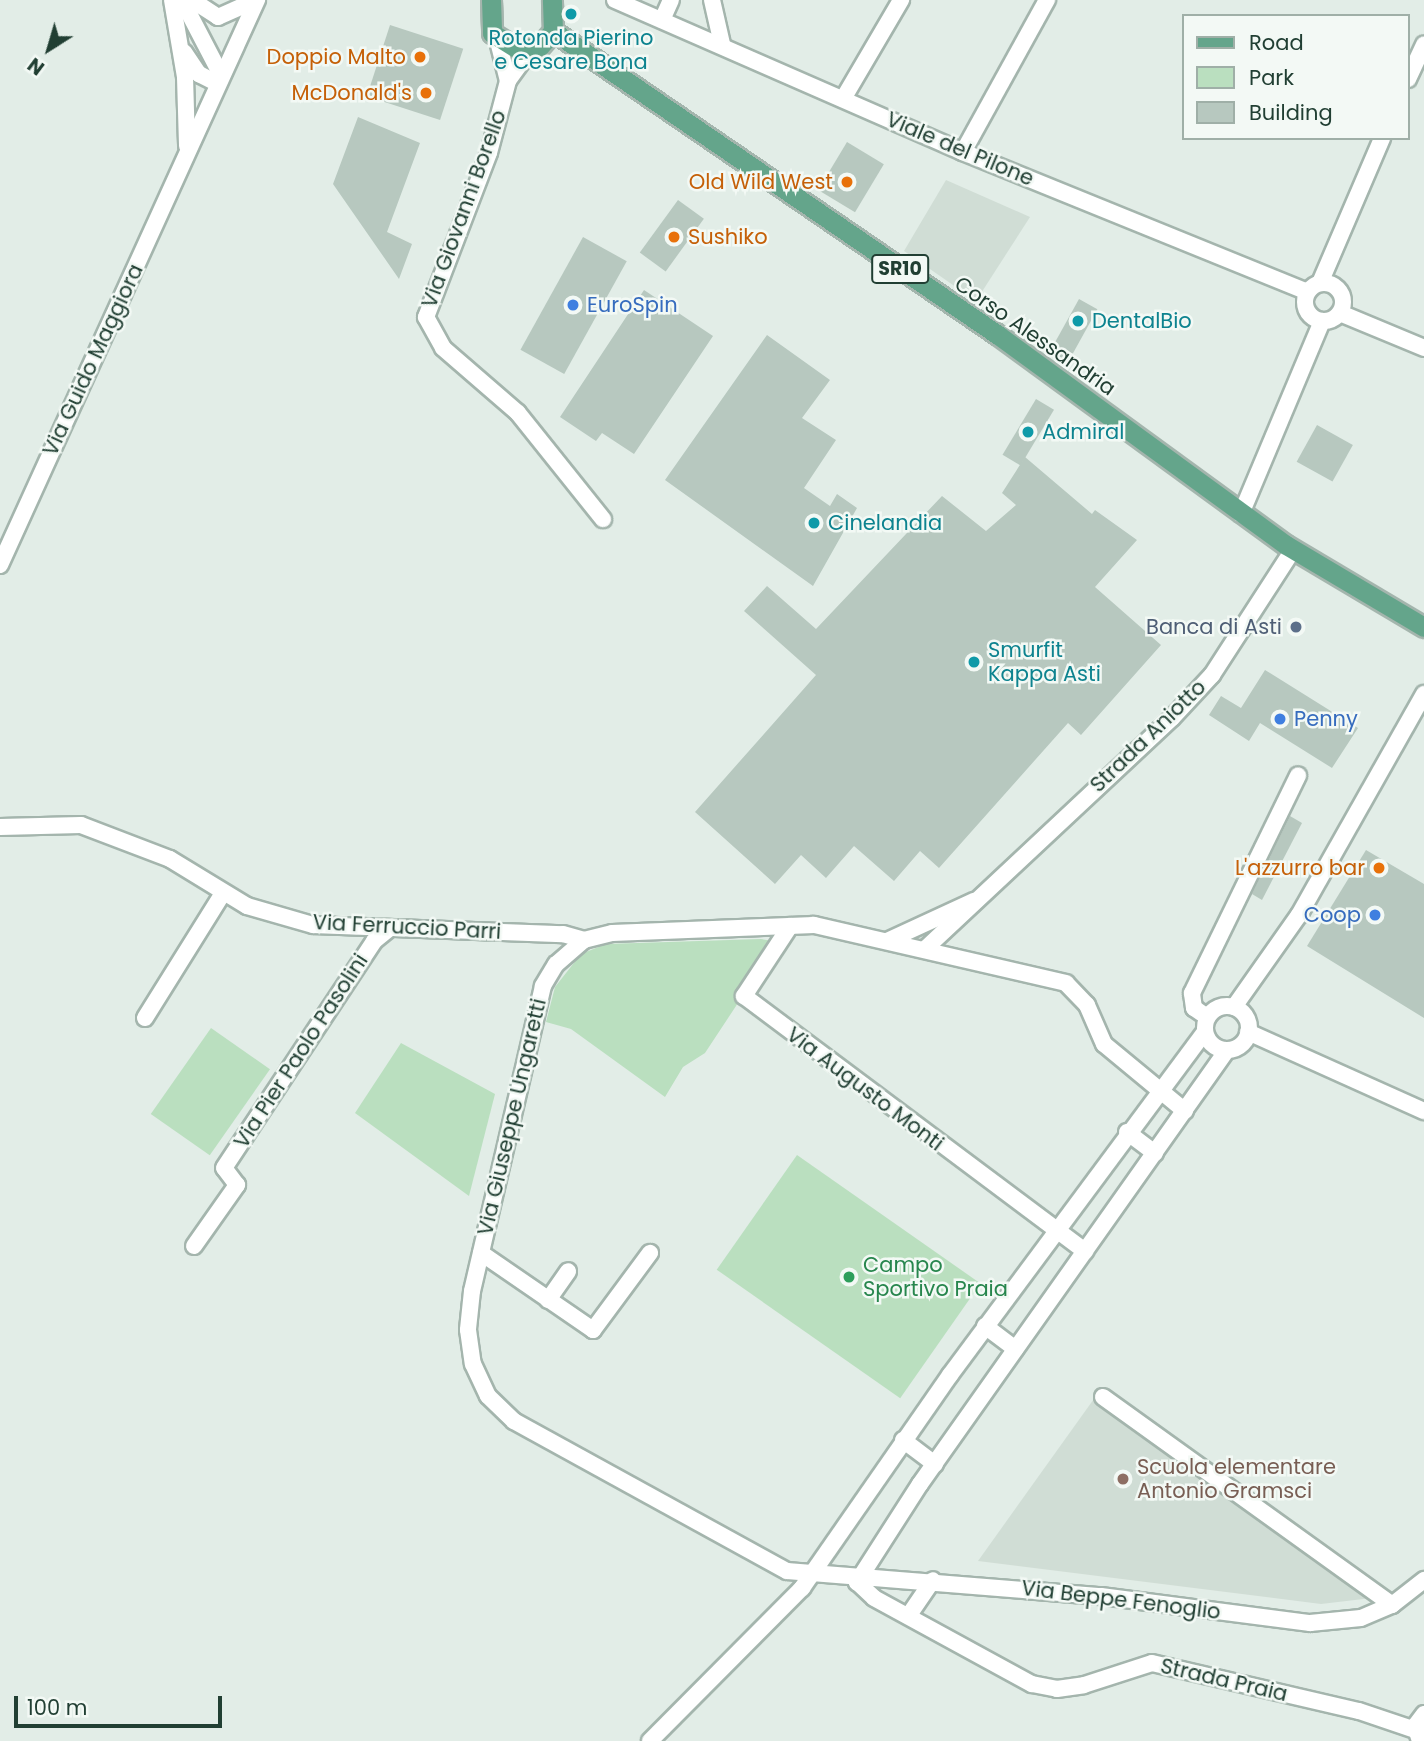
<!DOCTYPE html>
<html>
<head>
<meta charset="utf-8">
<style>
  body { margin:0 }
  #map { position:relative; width:1424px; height:1741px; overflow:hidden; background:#e2ede7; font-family:Poppins,sans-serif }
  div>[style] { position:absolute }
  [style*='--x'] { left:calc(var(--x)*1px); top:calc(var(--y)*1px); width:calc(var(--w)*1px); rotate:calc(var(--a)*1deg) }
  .built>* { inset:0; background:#d0ddd5 }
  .green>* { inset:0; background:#badfbf; transform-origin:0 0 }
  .building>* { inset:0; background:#b7c8bf; transform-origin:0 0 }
  .roads { filter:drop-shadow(2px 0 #a4b5ad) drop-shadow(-2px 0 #a4b5ad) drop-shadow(0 2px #a4b5ad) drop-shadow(0 -2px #a4b5ad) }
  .minor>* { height:16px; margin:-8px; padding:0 8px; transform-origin:8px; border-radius:8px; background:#fff }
  .minor>.ring { margin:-8px; padding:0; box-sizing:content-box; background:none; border:16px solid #fff; border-radius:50% }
  .major>* { height:19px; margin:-9.5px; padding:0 9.5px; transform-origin:9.5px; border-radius:9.5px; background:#64a58b }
  .dots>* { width:19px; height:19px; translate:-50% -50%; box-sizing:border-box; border:4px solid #f3f9f5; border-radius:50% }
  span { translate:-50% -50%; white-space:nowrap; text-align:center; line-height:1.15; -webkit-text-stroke:5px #f3f9f5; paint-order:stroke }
  .shield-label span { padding:2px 5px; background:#f3f9f5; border:2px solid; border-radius:5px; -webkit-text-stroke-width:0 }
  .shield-label { font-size:19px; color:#213f33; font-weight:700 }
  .culture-label { font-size:21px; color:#0d838f }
  .left { translate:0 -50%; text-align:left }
  .food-label { font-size:21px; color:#c56008 }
  .right { translate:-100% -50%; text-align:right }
  .street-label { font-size:21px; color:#213f33 }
  .shop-label { font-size:21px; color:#366cbe }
  .service-label { font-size:21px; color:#4e5e75 }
  .leisure-label { font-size:21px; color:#27864d }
  .education-label { font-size:21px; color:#785e54 }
  .legend { position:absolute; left:1182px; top:14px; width:228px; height:126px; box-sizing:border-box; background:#f3f9f5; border:2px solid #9fafa7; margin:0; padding:9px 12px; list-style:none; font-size:21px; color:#213f33 }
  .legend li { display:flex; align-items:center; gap:14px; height:35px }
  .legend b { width:35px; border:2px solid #9fafa7 }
  .north { position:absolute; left:14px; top:14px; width:70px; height:70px; -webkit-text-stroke:5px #f3f9f5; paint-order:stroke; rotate:217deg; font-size:19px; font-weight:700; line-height:28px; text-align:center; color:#213f33 }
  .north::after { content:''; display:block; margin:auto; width:24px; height:32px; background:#213f33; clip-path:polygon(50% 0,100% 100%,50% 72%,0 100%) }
  .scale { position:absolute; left:14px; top:1696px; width:208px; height:32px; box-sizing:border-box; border:4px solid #213f33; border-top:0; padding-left:9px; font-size:21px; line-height:24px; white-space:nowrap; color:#213f33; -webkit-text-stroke:5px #f3f9f5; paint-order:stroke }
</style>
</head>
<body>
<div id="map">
  <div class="built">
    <div style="clip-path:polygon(946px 180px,1030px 217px,976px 301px,904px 251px)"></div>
    <div style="clip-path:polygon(1096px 1396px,1372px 1598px,1321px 1604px,978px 1561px)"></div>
  </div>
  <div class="green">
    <div style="clip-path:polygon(761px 939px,772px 941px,736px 1006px,705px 1053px,683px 1067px,665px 1097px,571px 1029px,546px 1022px,555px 987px,581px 954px,606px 944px)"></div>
    <div style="left:211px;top:1028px;width:72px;height:105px;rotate:35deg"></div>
    <div style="clip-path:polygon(401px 1043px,495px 1094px,469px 1196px,355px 1113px)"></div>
    <div style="left:797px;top:1155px;width:224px;height:140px;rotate:35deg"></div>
  </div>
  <div class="building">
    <div style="left:390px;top:25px;width:77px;height:75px;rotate:18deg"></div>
    <div style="clip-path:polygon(358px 117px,420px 143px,387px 232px,412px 244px,399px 279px,333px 184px)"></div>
    <div style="left:847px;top:142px;width:43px;height:56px;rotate:31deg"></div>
    <div style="left:678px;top:200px;width:32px;height:65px;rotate:36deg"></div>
    <div style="left:583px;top:237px;width:50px;height:129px;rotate:29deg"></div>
    <div style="clip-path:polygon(644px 290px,713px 336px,634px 454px,602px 433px,596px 441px,560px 417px)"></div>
    <div style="left:1079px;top:299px;width:21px;height:60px;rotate:29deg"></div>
    <div style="clip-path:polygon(767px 335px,830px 380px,802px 418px,836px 440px,804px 488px,830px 506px,837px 494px,857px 508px,813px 586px,665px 480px)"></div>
    <div style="left:1036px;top:399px;width:21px;height:65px;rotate:31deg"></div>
    <div style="left:1317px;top:425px;width:41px;height:42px;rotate:29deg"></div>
    <div style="clip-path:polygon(1025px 457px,1092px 514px,1095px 510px,1137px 540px,1095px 587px,1161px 645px,1081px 735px,1068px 723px,939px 868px,920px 851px,894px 881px,854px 846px,826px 878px,801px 855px,775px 884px,695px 812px,816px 675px,744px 611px,767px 586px,816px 629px,942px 496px,986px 531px,1016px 505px,1002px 493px)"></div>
    <div style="clip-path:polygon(1265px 670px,1358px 728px,1332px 768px,1260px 723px,1249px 741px,1209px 715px,1221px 696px,1241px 708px)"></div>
    <div style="clip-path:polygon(1290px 816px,1302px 823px,1262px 900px,1252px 894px)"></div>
    <div style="clip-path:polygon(1366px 850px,1424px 884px,1424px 1018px,1307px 946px)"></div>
  </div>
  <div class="roads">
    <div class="minor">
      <div style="--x:172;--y:0;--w:78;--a:80.4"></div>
      <div style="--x:185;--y:77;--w:69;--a:88.3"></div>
      <div style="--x:182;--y:0;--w:85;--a:62.5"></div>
      <div style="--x:192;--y:0;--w:31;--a:33"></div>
      <div style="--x:218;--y:17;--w:42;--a:-24.1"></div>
      <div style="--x:615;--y:0;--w:380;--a:23.6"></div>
      <div style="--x:963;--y:152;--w:371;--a:22.1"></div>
      <div style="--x:712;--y:0;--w:45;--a:77.2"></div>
      <div style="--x:662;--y:20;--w:22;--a:-66"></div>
      <div style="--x:498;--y:41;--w:41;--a:76"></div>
      <div style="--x:531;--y:49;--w:39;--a:126"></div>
      <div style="--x:508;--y:81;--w:74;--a:104.8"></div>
      <div style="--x:489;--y:153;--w:176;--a:111"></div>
      <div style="--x:426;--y:317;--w:35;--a:61"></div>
      <div style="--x:443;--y:348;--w:99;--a:40.9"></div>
      <div style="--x:518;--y:413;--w:136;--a:51.3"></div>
      <div style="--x:184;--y:52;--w:27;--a:56"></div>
      <div style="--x:199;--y:74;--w:20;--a:27"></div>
      <div style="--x:1408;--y:79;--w:38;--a:-65"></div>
      <div style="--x:843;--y:99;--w:115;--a:-59.6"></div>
      <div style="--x:963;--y:152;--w:174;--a:-61.1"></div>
      <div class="ring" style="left:1305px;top:283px;width:22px;height:22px"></div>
      <div style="--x:1320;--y:283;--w:158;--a:-66.8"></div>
      <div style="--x:1340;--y:313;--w:91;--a:22.6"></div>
      <div style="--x:1241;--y:514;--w:209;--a:-67.2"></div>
      <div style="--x:0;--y:565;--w:621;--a:-65.54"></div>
      <div style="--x:0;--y:827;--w:81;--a:-1.4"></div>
      <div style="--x:81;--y:825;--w:95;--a:20.9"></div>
      <div style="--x:170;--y:859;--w:90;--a:31.4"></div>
      <div style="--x:247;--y:906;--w:69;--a:16.1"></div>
      <div style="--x:313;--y:925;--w:250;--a:2.1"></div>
      <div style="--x:563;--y:934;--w:22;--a:16"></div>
      <div style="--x:790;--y:926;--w:84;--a:123.3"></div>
      <div style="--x:744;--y:996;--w:426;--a:36.8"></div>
      <div style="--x:887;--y:941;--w:96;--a:-24.7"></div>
      <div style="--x:925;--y:949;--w:338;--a:-43.1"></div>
      <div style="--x:1172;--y:718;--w:59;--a:-47.1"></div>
      <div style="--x:1212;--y:675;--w:149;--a:-57.1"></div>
      <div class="ring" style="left:1205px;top:1006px;width:28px;height:28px"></div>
      <div style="--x:1234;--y:1007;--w:113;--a:-54.8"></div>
      <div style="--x:1299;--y:915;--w:254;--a:-60.5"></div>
      <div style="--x:1207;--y:1017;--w:16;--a:-145"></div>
      <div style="--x:1194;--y:1008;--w:15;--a:-98"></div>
      <div style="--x:1192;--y:993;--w:242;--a:-64"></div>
      <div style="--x:145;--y:1018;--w:147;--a:-58"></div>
      <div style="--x:1248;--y:1032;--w:193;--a:24.2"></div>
      <div style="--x:1227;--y:1050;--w:532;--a:125.27"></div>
      <div style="--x:920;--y:1484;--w:117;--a:122.7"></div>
      <div style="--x:857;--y:1582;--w:23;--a:43"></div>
      <div style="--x:874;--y:1598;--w:180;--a:28.6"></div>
      <div style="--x:1032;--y:1684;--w:25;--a:11"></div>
      <div style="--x:1057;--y:1689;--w:27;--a:-8"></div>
      <div style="--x:1084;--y:1685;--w:71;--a:-17.9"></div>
      <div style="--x:1152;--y:1663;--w:212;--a:13.1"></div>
      <div style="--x:1359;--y:1711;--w:59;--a:18.7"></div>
      <div style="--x:1185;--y:1111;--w:105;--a:-140.4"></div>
      <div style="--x:1104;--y:1044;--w:43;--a:-113.6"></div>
      <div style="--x:1087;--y:1005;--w:30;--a:-134"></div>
      <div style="--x:1066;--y:983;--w:259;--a:-167"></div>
      <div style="--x:814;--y:925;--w:202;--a:177.7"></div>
      <div style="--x:612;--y:933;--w:29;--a:166"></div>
      <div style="--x:584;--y:940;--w:37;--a:139"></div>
      <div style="--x:556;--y:964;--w:26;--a:121"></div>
      <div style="--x:543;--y:986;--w:313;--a:103.1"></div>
      <div style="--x:472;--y:1291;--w:39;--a:96"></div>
      <div style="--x:468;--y:1330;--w:34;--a:82"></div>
      <div style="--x:473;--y:1364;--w:35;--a:65"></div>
      <div style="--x:488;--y:1396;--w:36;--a:44"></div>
      <div style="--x:514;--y:1421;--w:311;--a:28.8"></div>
      <div style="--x:787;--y:1571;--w:315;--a:4.6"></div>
      <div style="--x:1101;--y:1596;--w:211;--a:7.4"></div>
      <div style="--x:1310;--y:1623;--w:51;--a:-5.6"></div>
      <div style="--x:1361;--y:1618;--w:34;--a:-23"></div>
      <div style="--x:1392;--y:1605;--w:41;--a:-38"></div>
      <div style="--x:1127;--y:1132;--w:35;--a:37"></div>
      <div style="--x:194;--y:1246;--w:75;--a:-54.8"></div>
      <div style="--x:237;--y:1185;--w:21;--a:-127"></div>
      <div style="--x:224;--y:1168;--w:272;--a:-56.5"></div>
      <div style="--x:374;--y:941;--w:19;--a:-39"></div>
      <div style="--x:481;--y:1253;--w:136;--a:34.5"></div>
      <div style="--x:593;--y:1330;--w:96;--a:-53.5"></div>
      <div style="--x:548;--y:1300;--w:35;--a:-55"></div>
      <div style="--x:985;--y:1326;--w:38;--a:37"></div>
      <div style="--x:1103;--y:1397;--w:356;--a:35.7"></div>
      <div style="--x:903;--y:1440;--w:40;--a:37"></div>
      <div style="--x:909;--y:1615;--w:42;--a:-55.6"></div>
      <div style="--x:650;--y:1741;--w:216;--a:-45.2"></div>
      <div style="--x:802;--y:1588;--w:259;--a:-55.2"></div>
      <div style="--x:950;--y:1375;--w:427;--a:-53.4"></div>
      <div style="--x:1420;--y:1741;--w:16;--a:-108"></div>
      <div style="--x:1415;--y:1726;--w:15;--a:-53"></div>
    </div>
    <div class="major">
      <div style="--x:491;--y:0;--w:33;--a:88"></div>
      <div style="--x:492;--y:33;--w:32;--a:32"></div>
      <div style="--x:519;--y:50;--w:21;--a:-11"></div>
      <div style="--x:540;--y:46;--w:20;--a:-49"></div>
      <div style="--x:553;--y:31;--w:31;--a:-92"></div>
      <div style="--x:553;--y:31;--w:539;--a:34.34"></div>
      <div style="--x:998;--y:335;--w:356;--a:36.1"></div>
      <div style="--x:1286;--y:545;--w:161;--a:30.7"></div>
    </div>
  </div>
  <div class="dots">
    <div style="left:571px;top:14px;background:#0f9aa8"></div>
    <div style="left:420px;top:57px;background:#e8710a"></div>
    <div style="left:426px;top:93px;background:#e8710a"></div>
    <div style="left:847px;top:182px;background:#e8710a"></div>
    <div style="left:674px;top:237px;background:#e8710a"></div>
    <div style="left:573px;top:305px;background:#3f7fe0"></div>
    <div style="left:1078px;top:321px;background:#0f9aa8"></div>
    <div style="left:1028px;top:432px;background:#0f9aa8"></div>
    <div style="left:814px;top:523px;background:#0f9aa8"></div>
    <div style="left:1296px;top:627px;background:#5c6f8a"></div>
    <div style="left:974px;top:662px;background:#0f9aa8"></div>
    <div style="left:1280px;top:719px;background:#3f7fe0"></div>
    <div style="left:1379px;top:868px;background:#e8710a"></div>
    <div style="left:1375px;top:915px;background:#3f7fe0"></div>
    <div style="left:849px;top:1277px;background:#2e9e5b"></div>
    <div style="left:1123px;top:1479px;background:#8d6e63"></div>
  </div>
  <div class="shield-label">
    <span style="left:900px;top:269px">SR10</span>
  </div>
  <div class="culture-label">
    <span style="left:571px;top:50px">Rotonda Pierino<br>e Cesare Bona</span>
    <span class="left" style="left:1092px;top:321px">DentalBio</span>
    <span class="left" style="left:1042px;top:432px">Admiral</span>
    <span class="left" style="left:828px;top:523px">Cinelandia</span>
    <span class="left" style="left:988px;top:662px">Smurfit<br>Kappa Asti</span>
  </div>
  <div class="food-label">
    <span class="right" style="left:406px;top:57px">Doppio Malto</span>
    <span class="right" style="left:412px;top:93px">McDonald's</span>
    <span class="right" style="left:833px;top:182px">Old Wild West</span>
    <span class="left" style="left:688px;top:237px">Sushiko</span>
    <span class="right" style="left:1365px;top:868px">L'azzurro bar</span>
  </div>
  <div class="street-label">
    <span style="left:960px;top:149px;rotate:23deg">Viale del Pilone</span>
    <span style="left:464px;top:209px;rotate:-70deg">Via Giovanni Borello</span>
    <span style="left:1035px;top:336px;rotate:35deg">Corso Alessandria</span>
    <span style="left:93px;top:360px;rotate:-65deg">Via Guido Maggiora</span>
    <span style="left:1148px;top:736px;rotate:-44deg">Strada Aniotto</span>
    <span style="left:407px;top:927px;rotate:3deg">Via Ferruccio Parri</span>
    <span style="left:301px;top:1051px;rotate:-57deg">Via Pier Paolo Pasolini</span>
    <span style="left:865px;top:1089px;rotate:37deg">Via Augusto Monti</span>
    <span style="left:512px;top:1117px;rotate:-77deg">Via Giuseppe Ungaretti</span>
    <span style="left:1121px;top:1600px;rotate:7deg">Via Beppe Fenoglio</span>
    <span style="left:1224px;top:1680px;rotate:13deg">Strada Praia</span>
  </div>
  <div class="shop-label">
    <span class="left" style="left:587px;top:305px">EuroSpin</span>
    <span class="left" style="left:1294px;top:719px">Penny</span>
    <span class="right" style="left:1361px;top:915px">Coop</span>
  </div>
  <div class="service-label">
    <span class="right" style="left:1282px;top:627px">Banca di Asti</span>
  </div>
  <div class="leisure-label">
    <span class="left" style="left:863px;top:1277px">Campo<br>Sportivo Praia</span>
  </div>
  <div class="education-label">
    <span class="left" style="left:1137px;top:1479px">Scuola elementare<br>Antonio Gramsci</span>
  </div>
  <ul class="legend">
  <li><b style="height:9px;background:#64a58b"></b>Road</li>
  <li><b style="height:19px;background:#badfbf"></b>Park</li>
  <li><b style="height:19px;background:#b7c8bf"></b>Building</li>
  </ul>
  <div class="north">N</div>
  <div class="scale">100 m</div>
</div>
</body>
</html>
